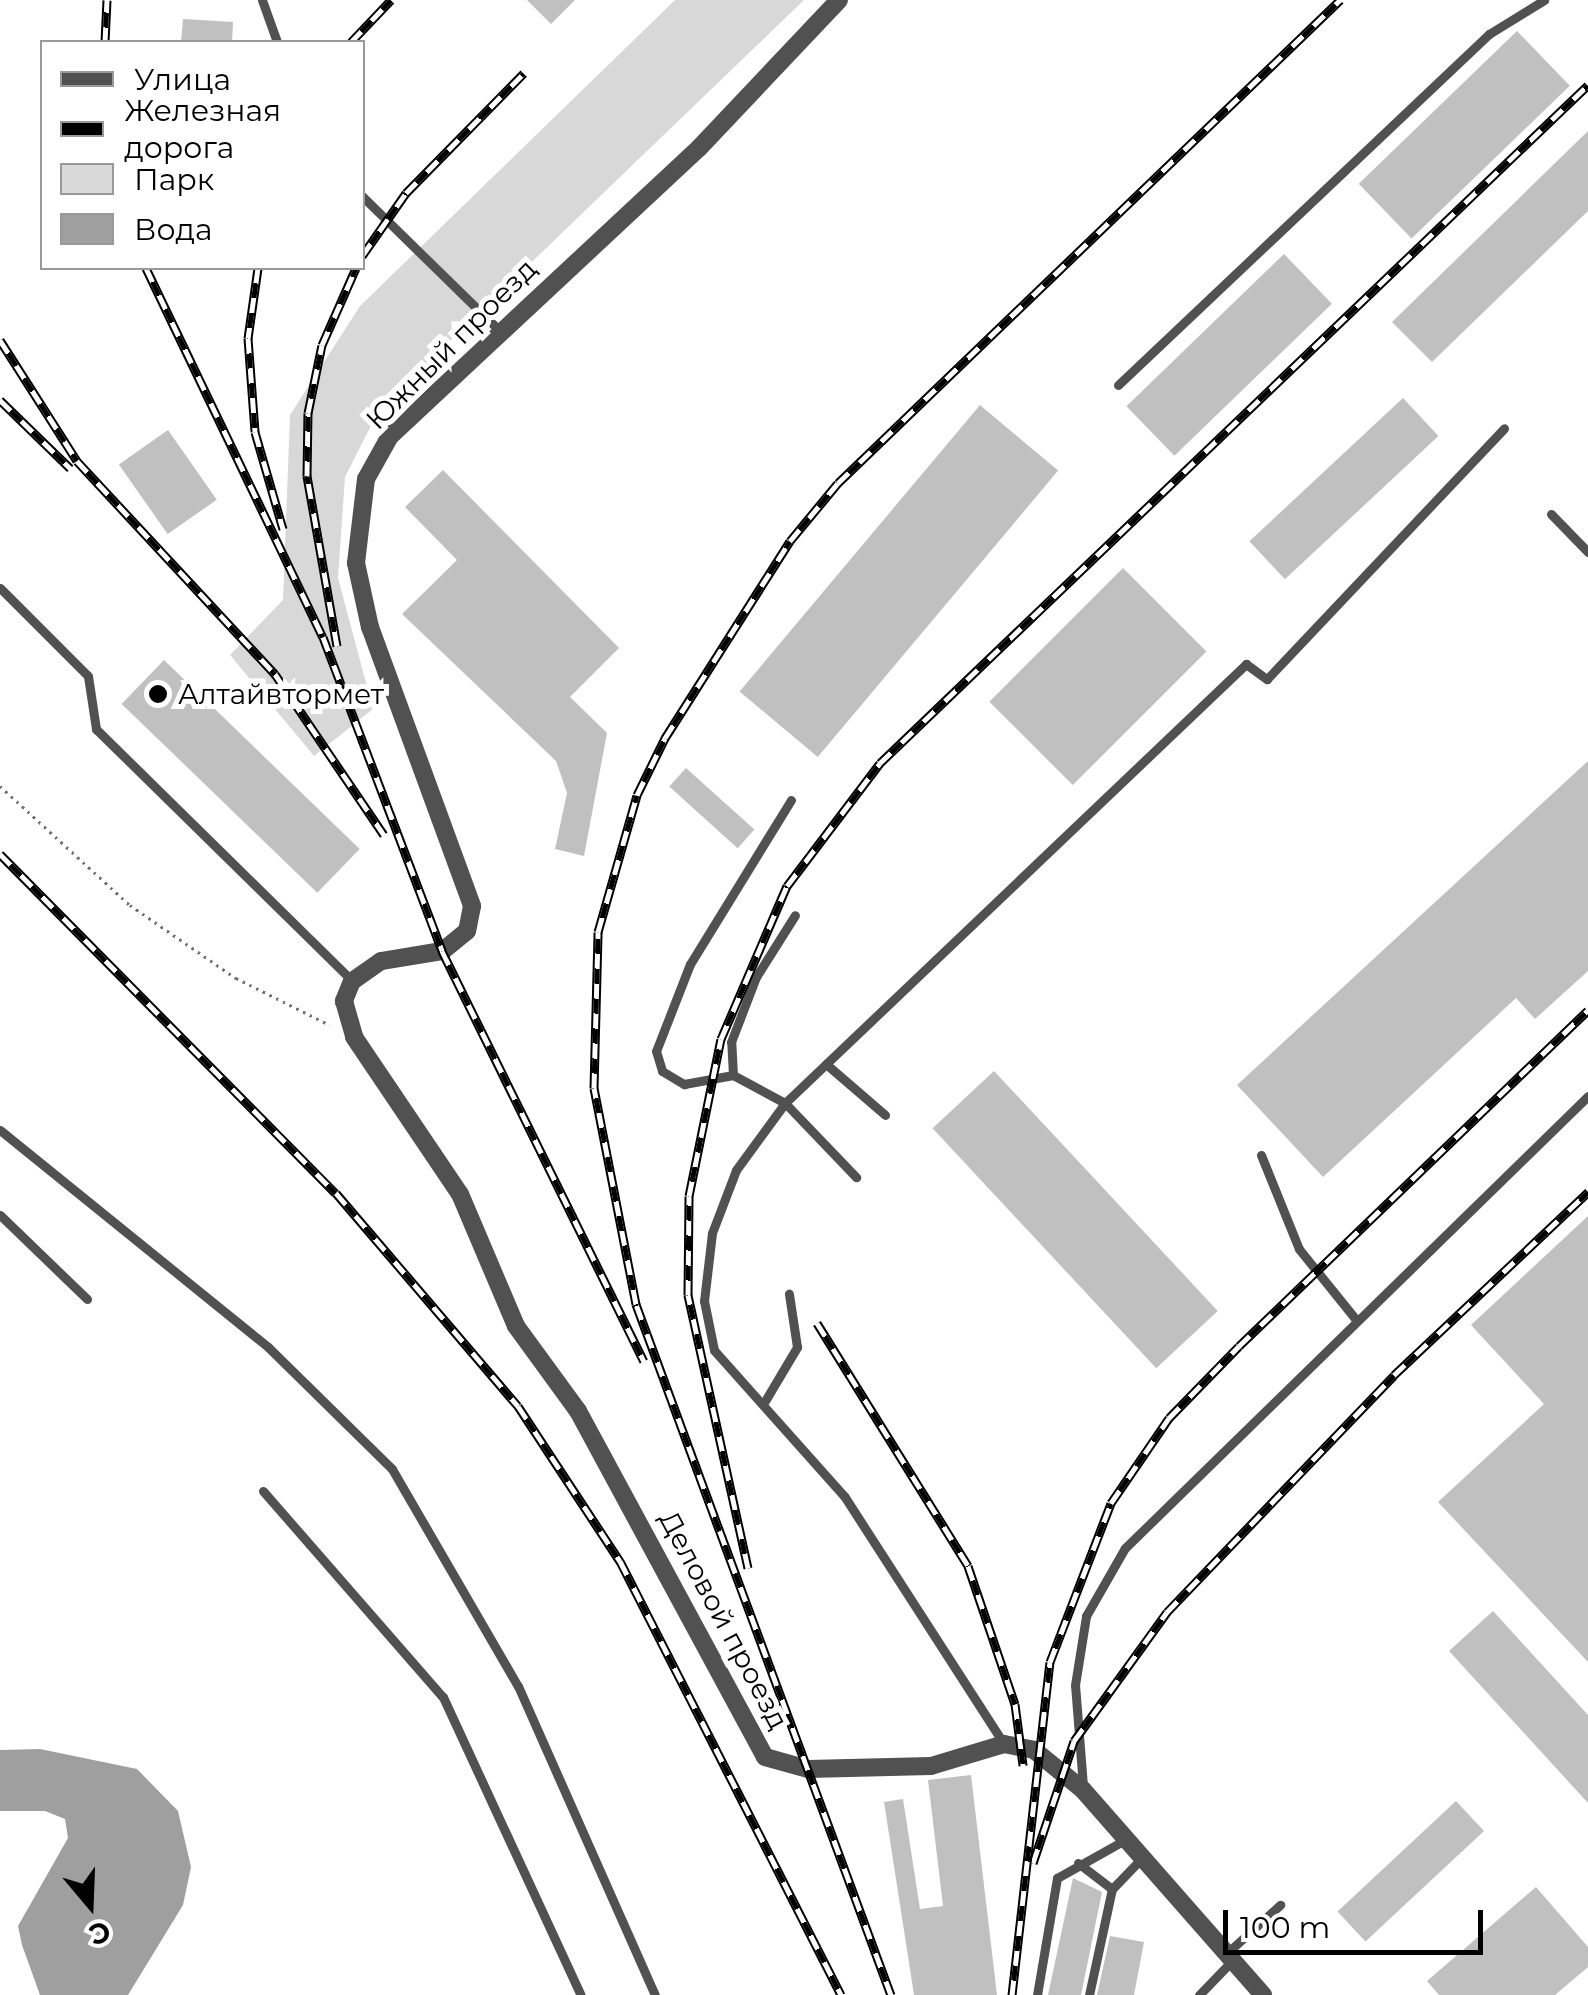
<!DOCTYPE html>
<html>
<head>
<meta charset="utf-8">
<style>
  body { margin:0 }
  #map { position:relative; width:1588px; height:1995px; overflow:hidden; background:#fff; font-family:Montserrat,sans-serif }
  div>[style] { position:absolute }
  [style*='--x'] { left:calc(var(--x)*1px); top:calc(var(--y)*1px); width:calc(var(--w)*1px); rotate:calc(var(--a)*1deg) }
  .green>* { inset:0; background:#d8d8d8 }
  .water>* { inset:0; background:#9f9f9f }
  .building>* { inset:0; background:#c0c0c0; transform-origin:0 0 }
  .path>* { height:2.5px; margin-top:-1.25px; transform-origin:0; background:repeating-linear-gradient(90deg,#737373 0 2.5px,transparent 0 7.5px) }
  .service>* { height:9px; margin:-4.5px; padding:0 4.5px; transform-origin:4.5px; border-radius:4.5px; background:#515151 }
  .minor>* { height:18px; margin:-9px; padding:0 9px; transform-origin:9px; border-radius:9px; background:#515151 }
  .rail>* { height:9px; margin-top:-4.5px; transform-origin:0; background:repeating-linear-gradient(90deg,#fff 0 15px,#000 0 30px); box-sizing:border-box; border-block:2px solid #000 }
  .dots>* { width:28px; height:28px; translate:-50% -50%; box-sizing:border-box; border:5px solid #fff; border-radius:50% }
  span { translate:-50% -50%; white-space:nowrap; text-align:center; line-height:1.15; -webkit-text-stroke:10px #fff; paint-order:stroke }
  .street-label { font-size:28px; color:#000 }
  .poi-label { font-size:28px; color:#000 }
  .left { translate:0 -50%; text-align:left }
  .legend { position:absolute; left:40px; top:40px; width:325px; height:230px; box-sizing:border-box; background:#fff; border:2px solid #999; margin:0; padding:12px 18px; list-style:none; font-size:30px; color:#000 }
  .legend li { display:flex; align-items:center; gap:20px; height:50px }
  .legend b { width:50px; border:2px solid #999 }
  .north { position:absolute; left:40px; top:1855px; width:100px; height:100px; -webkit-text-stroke:8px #fff; paint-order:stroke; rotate:161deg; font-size:28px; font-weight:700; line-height:40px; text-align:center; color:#000 }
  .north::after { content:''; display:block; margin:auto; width:35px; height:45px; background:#000; clip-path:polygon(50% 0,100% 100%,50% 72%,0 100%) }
  .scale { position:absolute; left:1223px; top:1910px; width:260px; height:45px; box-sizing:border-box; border:5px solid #000; border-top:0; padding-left:12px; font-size:30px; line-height:35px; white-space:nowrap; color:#000; -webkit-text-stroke:8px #fff; paint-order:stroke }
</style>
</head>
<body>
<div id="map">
  <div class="green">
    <div style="clip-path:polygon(675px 0,804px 0,380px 408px,345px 477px,338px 578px,373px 709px,314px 756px,230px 655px,283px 600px,290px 415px,360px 306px)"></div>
  </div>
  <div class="water">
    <div style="clip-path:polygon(40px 1749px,137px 1769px,178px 1811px,191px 1867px,183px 1905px,128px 1995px,40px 1995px,22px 1945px,18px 1926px,68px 1838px,65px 1819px,45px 1811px,0 1811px,0 1750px)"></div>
  </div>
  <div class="building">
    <div style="clip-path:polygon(527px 0,575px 0,551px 24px)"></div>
    <div style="clip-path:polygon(183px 19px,233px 22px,232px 42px,181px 42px)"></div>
    <div style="left:1517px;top:31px;width:76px;height:220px;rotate:46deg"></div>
    <div style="clip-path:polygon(1588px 131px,1588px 211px,1432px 362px,1392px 322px)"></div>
    <div style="left:1284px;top:254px;width:69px;height:219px;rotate:46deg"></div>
    <div style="left:1403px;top:398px;width:52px;height:210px;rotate:47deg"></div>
    <div style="left:980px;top:405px;width:102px;height:374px;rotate:40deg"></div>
    <div style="left:168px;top:430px;width:85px;height:60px;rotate:55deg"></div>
    <div style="clip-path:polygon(443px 470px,619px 648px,570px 697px,607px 733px,584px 856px,555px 849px,567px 793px,556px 761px,402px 614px,457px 560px,405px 507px)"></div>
    <div style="left:1123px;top:568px;width:118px;height:189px;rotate:45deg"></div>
    <div style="left:164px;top:660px;width:272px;height:61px;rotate:44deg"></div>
    <div style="clip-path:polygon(1588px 761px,1588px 971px,1535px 1019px,1516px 998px,1323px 1177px,1237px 1085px)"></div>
    <div style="left:686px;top:768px;width:92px;height:25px;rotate:42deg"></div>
    <div style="left:994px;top:1071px;width:328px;height:84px;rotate:47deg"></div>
    <div style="clip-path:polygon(1588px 1216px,1588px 1662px,1438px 1502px,1544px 1404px,1471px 1325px)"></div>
    <div style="clip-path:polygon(1493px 1611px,1588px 1715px,1588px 1803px,1449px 1651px)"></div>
    <div style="clip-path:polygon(971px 1775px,997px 1995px,914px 1995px,884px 1802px,903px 1799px,920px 1909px,943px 1906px,928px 1780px)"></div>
    <div style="left:1456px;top:1801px;width:41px;height:162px;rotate:47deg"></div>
    <div style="clip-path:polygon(1073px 1878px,1102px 1892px,1081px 1995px,1048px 1995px)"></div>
    <div style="clip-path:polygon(1536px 1887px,1588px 1947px,1588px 1967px,1555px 1995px,1439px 1995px,1427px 1981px)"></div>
    <div style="clip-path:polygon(1110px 1936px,1144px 1942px,1134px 1995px,1097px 1995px)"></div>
  </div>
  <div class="path">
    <div style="--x:0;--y:786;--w:176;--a:42.5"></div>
    <div style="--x:130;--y:905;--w:129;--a:34.6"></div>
    <div style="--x:236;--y:978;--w:105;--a:26.6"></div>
  </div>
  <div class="service">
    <div style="--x:262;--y:0;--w:45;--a:70.3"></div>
    <div style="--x:362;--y:196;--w:192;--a:44.4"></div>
    <div style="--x:1118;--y:385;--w:511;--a:-43.41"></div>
    <div style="--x:1489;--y:34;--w:65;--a:-31.7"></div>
    <div style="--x:1551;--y:514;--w:53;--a:45.8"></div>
    <div style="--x:0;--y:588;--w:124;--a:45"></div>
    <div style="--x:88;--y:676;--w:54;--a:81.4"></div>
    <div style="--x:96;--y:729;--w:359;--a:44.5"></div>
    <div style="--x:791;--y:800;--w:193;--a:121.6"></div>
    <div style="--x:690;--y:964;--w:93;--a:111.3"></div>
    <div style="--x:656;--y:1051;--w:21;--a:73"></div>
    <div style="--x:662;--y:1071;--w:26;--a:31"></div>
    <div style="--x:684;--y:1084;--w:50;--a:-10.4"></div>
    <div style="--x:733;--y:1075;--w:59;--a:28.3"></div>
    <div style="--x:785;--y:1103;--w:103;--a:46.2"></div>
    <div style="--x:826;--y:1064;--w:78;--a:40.8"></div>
    <div style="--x:733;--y:1075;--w:33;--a:-93"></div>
    <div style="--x:731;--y:1042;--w:70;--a:-69"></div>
    <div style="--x:756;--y:977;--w:73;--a:-57.8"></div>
    <div style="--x:0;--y:1130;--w:345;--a:39"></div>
    <div style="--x:268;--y:1347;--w:174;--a:44.5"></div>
    <div style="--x:392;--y:1469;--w:251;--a:59.9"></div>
    <div style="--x:518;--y:1686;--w:338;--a:66.1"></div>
    <div style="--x:1261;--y:1155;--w:101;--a:68"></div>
    <div style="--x:1299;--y:1249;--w:92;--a:51.1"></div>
    <div style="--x:0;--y:1215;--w:121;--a:44"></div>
    <div style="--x:765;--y:1401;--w:63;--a:-59.3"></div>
    <div style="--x:797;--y:1347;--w:54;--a:-98.6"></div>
    <div style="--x:263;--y:1491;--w:274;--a:48.9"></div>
    <div style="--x:443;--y:1697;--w:328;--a:65.2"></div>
    <div style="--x:1004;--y:1744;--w:295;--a:-122.8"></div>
    <div style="--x:844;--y:1496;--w:195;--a:-131.7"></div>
    <div style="--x:714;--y:1350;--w:50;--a:-101.5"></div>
    <div style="--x:704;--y:1301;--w:68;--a:-83.3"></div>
    <div style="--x:712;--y:1233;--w:67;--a:-69.1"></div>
    <div style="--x:736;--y:1170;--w:83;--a:-53.8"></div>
    <div style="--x:785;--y:1103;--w:637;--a:-43.6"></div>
    <div style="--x:1246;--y:664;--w:26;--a:36"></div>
    <div style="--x:1267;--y:679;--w:345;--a:-46.6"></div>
    <div style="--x:1083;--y:1786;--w:101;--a:-94.5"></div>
    <div style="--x:1075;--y:1685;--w:70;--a:-80.9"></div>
    <div style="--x:1086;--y:1616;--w:78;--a:-60.2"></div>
    <div style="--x:1125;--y:1548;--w:647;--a:-44.31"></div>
    <div style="--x:1078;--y:1863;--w:43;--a:37.4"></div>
    <div style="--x:1227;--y:1953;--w:72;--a:-42.2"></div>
    <div style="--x:1037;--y:1995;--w:119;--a:-80.3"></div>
    <div style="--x:1057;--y:1878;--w:76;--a:-29.3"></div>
    <div style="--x:1089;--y:1995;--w:108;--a:-77.8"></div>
    <div style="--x:1112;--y:1889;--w:37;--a:-46"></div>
    <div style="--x:1199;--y:1995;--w:46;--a:-45.9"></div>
  </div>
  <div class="minor">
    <div style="--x:839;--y:0;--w:204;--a:133.4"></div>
    <div style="--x:699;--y:148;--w:422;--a:137"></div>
    <div style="--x:390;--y:436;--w:49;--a:119.2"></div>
    <div style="--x:366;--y:479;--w:85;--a:96.8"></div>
    <div style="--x:356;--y:563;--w:66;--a:77.7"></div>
    <div style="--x:370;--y:627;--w:297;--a:69.9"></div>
    <div style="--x:472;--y:906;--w:25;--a:101"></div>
    <div style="--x:467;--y:931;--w:32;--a:141"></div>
    <div style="--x:442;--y:951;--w:62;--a:170.7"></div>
    <div style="--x:381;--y:961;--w:35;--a:145"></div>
    <div style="--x:352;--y:981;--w:22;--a:112"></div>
    <div style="--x:344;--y:1001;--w:37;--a:74"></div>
    <div style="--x:354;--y:1037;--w:189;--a:56"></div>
    <div style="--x:460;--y:1194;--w:143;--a:67"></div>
    <div style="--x:516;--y:1326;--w:105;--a:53.9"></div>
    <div style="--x:578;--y:1411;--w:393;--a:61.6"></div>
    <div style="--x:765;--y:1757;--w:45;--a:15.6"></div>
    <div style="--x:808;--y:1769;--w:123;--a:-1.4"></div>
    <div style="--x:931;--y:1766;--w:76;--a:-16.8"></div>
    <div style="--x:1004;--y:1744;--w:31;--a:11"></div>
    <div style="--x:1034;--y:1750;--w:63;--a:39.2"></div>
    <div style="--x:1083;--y:1790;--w:273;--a:48.7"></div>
  </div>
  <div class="rail">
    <div style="--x:105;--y:42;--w:42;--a:-87.3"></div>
    <div style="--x:351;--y:42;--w:58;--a:-46.4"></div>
    <div style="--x:362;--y:256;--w:77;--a:-55.1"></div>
    <div style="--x:406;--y:193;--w:168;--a:-45.5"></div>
    <div style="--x:146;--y:268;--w:409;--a:64.4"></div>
    <div style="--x:323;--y:637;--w:336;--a:69.2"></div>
    <div style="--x:442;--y:951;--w:457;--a:63.8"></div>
    <div style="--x:258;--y:268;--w:71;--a:98.1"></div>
    <div style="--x:248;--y:338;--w:94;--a:85.7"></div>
    <div style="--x:255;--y:432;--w:101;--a:73.9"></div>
    <div style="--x:0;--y:340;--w:143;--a:57.5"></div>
    <div style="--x:77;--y:461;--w:291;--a:47.1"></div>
    <div style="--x:275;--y:674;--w:194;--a:55.9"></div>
    <div style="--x:0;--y:400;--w:98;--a:44.2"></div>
    <div style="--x:337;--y:646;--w:173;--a:-100"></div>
    <div style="--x:307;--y:476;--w:63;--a:-89.1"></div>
    <div style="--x:308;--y:413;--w:69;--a:-78.4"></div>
    <div style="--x:322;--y:345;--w:84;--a:-66.2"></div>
    <div style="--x:0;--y:854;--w:477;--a:45.3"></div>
    <div style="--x:336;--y:1193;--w:280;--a:49.5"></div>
    <div style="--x:518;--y:1406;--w:186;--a:56.7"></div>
    <div style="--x:620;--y:1561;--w:487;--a:63"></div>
    <div style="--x:817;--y:1323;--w:286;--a:58.1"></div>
    <div style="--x:968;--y:1566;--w:146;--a:71.2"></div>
    <div style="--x:1015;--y:1704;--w:62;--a:82.5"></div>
    <div style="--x:748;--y:1568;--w:280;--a:-102.4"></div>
    <div style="--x:688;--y:1295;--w:99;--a:-89.4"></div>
    <div style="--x:689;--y:1196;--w:160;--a:-78.5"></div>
    <div style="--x:721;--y:1039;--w:167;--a:-66.7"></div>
    <div style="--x:787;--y:886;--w:154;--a:-52.9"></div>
    <div style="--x:880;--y:763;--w:980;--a:-43.76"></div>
    <div style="--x:1033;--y:1863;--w:129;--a:-71.4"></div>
    <div style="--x:1074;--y:1741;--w:159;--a:-54.2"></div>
    <div style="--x:1167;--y:1612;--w:328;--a:-46.2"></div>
    <div style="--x:1394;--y:1375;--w:267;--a:-43.3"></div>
    <div style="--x:891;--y:1995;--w:737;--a:-110.26"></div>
    <div style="--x:636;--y:1304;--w:220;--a:-101"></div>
    <div style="--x:594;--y:1088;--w:156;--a:-88.5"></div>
    <div style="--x:598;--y:932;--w:142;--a:-74.1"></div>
    <div style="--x:637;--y:795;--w:64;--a:-63.8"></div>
    <div style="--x:665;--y:738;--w:233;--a:-57.6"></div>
    <div style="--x:790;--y:541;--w:75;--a:-50.4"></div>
    <div style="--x:838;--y:483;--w:697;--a:-43.89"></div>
    <div style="--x:1012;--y:1995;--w:335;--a:-83.5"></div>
    <div style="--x:1050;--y:1662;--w:170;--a:-69"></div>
    <div style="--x:1111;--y:1503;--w:103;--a:-55.7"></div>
    <div style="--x:1169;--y:1418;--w:100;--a:-45.8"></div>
    <div style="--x:1239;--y:1346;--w:484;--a:-43.9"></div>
  </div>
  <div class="dots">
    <div style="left:158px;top:694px;background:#000"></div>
  </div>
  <div class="street-label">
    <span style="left:451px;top:344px;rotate:-45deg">Южный проезд</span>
    <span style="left:724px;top:1620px;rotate:62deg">Деловой проезд</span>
  </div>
  <div class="poi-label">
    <span class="left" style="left:178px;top:694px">Алтайвтормет</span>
  </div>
  <ul class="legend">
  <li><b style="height:12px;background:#515151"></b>Улица</li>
  <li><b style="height:12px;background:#000"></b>Железная дорога</li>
  <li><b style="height:28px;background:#d8d8d8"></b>Парк</li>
  <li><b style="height:28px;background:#9f9f9f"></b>Вода</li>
  </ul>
  <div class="north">С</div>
  <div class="scale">100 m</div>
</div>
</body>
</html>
